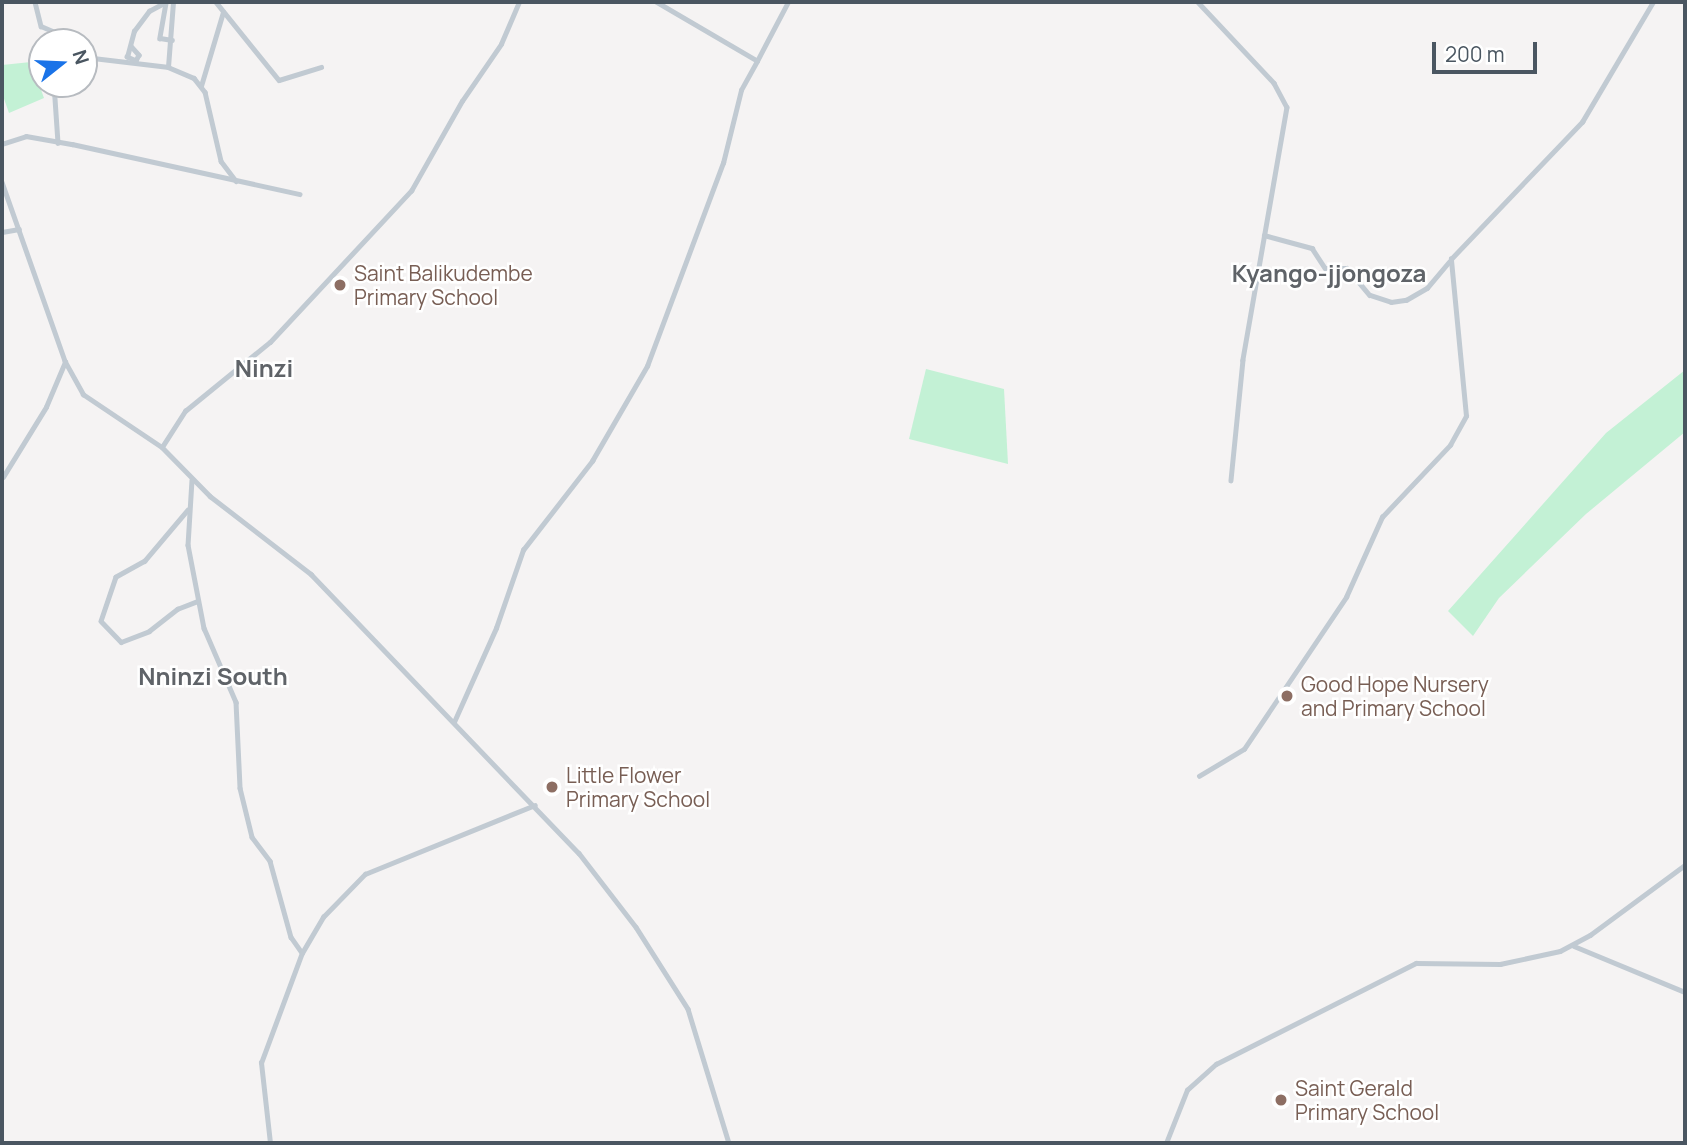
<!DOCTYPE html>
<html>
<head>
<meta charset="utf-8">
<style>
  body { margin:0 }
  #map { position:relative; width:1687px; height:1145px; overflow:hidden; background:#f5f3f3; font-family:Manrope,sans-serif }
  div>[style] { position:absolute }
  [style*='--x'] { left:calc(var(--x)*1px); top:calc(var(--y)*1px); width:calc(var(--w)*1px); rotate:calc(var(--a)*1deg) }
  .green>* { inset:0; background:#c3f1d5 }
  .street>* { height:4.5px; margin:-2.25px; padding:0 2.25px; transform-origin:2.25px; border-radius:2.25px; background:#c1cad2 }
  .dots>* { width:19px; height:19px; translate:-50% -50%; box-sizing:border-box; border:4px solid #fff; border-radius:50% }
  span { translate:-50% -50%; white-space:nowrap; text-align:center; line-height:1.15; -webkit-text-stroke:5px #fff; paint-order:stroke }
  .education-label { font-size:21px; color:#785e54 }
  .left { translate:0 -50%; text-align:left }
  .quarter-label { font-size:24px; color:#5f6368; font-weight:700 }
  .frame { position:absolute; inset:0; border:4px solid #4a5661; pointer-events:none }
  .north { position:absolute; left:28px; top:28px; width:70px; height:70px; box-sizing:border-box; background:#fff; border:2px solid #b7bbc0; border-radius:50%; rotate:72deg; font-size:19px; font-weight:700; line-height:28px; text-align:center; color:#4a5661 }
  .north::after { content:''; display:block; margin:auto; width:24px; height:32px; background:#1a73e8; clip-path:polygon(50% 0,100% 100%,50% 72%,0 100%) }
  .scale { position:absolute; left:1432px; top:42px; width:105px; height:32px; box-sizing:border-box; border:4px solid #4a5661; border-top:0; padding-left:9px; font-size:21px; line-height:24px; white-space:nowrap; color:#4a5661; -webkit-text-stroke:5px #fff; paint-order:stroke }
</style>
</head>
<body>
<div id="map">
  <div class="green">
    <div style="clip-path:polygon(31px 62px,44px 98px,9px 113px,2px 93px,2px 65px)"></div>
    <div style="clip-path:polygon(926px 369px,1004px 389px,1008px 464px,909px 439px)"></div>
    <div style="clip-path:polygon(1685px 370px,1685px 432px,1586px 514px,1499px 598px,1473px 636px,1448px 611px,1606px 433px)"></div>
  </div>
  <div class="street">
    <div style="--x:35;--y:2;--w:25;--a:76"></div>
    <div style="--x:41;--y:26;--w:40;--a:23.4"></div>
    <div style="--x:216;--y:2;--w:100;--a:51.1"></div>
    <div style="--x:279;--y:80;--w:44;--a:-17.2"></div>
    <div style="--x:1198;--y:2;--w:111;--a:46.8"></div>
    <div style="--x:1274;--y:83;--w:27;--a:62"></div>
    <div style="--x:1287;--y:107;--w:257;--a:99.9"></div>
    <div style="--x:1243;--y:360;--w:121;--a:95.7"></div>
    <div style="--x:166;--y:3;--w:36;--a:100"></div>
    <div style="--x:160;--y:38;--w:12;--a:9"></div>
    <div style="--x:84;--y:46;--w:15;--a:53"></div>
    <div style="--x:93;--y:58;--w:76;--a:6.8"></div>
    <div style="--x:168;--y:67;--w:28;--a:23"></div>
    <div style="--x:194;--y:78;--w:18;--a:52"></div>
    <div style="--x:205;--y:92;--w:71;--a:76.9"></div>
    <div style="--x:221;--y:161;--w:25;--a:53"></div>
    <div style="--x:131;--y:46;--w:12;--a:48"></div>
    <div style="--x:139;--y:55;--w:7;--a:117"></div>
    <div style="--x:136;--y:61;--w:10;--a:-156"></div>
    <div style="--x:127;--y:57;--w:27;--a:-75"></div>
    <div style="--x:134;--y:31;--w:25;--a:-53"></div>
    <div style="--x:149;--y:11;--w:19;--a:-28"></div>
    <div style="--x:757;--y:61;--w:67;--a:-62.3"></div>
    <div style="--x:168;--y:67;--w:65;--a:-85.6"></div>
    <div style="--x:54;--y:84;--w:59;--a:86.1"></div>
    <div style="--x:201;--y:86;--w:77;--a:-73.4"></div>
    <div style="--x:2;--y:144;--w:25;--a:-18"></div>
    <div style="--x:26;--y:136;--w:47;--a:9.9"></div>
    <div style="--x:72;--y:144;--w:233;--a:12.4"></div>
    <div style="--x:2;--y:182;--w:190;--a:70.6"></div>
    <div style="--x:65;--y:361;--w:38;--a:61"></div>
    <div style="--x:83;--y:394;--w:95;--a:33.9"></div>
    <div style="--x:162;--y:447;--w:69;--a:45.6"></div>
    <div style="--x:210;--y:496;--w:128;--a:37.7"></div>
    <div style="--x:311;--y:574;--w:387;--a:46.2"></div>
    <div style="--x:579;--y:853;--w:93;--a:52.4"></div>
    <div style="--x:636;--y:927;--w:97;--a:57.6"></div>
    <div style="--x:688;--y:1009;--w:140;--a:73"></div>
    <div style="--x:2;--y:232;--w:17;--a:-10"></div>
    <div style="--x:1264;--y:235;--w:50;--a:15.2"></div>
    <div style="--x:1312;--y:248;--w:24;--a:57"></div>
    <div style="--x:1325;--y:268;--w:22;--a:0"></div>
    <div style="--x:1347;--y:268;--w:35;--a:50"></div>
    <div style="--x:1370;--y:295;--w:22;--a:18"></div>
    <div style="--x:1391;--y:302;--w:15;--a:-8"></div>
    <div style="--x:1406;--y:300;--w:24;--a:-30"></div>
    <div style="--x:1427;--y:288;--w:34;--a:-50"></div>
    <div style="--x:162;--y:447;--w:43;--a:-57.4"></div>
    <div style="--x:185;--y:411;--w:109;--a:-39.1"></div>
    <div style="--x:270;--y:342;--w:207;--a:-47"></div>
    <div style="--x:411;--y:191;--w:103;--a:-60.5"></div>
    <div style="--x:462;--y:101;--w:69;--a:-55.6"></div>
    <div style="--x:501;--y:44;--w:46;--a:-66.8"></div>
    <div style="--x:3;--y:477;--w:82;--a:-58.4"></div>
    <div style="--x:46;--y:407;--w:49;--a:-67.1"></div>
    <div style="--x:192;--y:480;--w:65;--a:93.5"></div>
    <div style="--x:188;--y:545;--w:85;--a:79.1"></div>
    <div style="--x:204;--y:628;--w:81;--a:66.6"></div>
    <div style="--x:236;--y:702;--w:86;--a:87.3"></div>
    <div style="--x:240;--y:788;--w:50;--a:76.2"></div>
    <div style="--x:252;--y:837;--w:30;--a:53"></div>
    <div style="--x:270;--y:861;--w:79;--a:74.6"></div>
    <div style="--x:291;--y:937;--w:19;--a:55"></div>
    <div style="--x:188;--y:510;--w:67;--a:130.1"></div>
    <div style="--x:145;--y:561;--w:33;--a:151"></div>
    <div style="--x:116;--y:577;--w:46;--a:108.8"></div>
    <div style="--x:101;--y:621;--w:29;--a:46"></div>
    <div style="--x:121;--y:642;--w:30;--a:-21"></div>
    <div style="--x:149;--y:631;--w:36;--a:-38"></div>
    <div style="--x:177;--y:609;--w:22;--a:-21"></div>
    <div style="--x:454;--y:722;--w:103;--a:-65.9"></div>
    <div style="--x:496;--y:628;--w:83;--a:-70.9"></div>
    <div style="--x:523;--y:550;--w:113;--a:-52.2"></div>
    <div style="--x:592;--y:461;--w:110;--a:-59.9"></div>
    <div style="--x:647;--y:366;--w:217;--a:-69.5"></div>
    <div style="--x:723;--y:163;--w:75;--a:-76.1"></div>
    <div style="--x:741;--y:90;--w:33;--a:-61"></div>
    <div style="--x:757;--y:61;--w:117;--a:-149.7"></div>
    <div style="--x:1199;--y:776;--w:52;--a:-31"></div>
    <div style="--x:1244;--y:749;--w:183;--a:-56.1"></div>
    <div style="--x:1346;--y:597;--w:88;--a:-65.8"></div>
    <div style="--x:1382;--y:517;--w:99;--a:-46.6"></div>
    <div style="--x:1450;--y:445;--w:33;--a:-61"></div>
    <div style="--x:1466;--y:416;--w:158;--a:-95.5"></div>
    <div style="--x:1451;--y:259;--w:190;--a:-46.3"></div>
    <div style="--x:1582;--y:122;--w:139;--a:-59.4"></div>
    <div style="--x:1574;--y:946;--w:120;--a:22.5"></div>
    <div style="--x:270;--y:1143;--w:81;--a:-96.4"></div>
    <div style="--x:261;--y:1063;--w:117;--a:-69.6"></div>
    <div style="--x:302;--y:953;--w:42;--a:-59.7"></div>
    <div style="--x:323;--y:917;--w:60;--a:-45.7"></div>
    <div style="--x:365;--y:874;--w:183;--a:-22.1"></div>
    <div style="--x:1166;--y:1143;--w:57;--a:-68.4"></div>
    <div style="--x:1187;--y:1090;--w:39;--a:-42"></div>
    <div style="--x:1216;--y:1064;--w:224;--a:-26.8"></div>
    <div style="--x:1416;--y:963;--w:84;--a:0.7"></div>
    <div style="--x:1500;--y:964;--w:61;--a:-12.2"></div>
    <div style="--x:1560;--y:951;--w:34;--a:-28"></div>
    <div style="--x:1590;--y:935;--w:118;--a:-36.4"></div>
  </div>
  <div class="dots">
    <div style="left:340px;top:285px;background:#8d6e63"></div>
    <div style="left:1287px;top:696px;background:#8d6e63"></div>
    <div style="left:552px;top:787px;background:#8d6e63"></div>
    <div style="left:1281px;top:1100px;background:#8d6e63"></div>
  </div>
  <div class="education-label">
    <span class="left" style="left:354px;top:285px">Saint Balikudembe<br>Primary School</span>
    <span class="left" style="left:1301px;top:696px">Good Hope Nursery<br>and Primary School</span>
    <span class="left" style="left:566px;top:787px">Little Flower<br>Primary School</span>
    <span class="left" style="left:1295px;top:1100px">Saint Gerald<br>Primary School</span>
  </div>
  <div class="quarter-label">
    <span style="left:1329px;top:273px">Kyango-jjongoza</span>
    <span style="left:264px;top:368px">Ninzi</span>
    <span style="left:213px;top:676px">Nninzi South</span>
  </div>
  <div class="frame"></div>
  <div class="north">N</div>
  <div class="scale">200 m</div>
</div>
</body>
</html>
